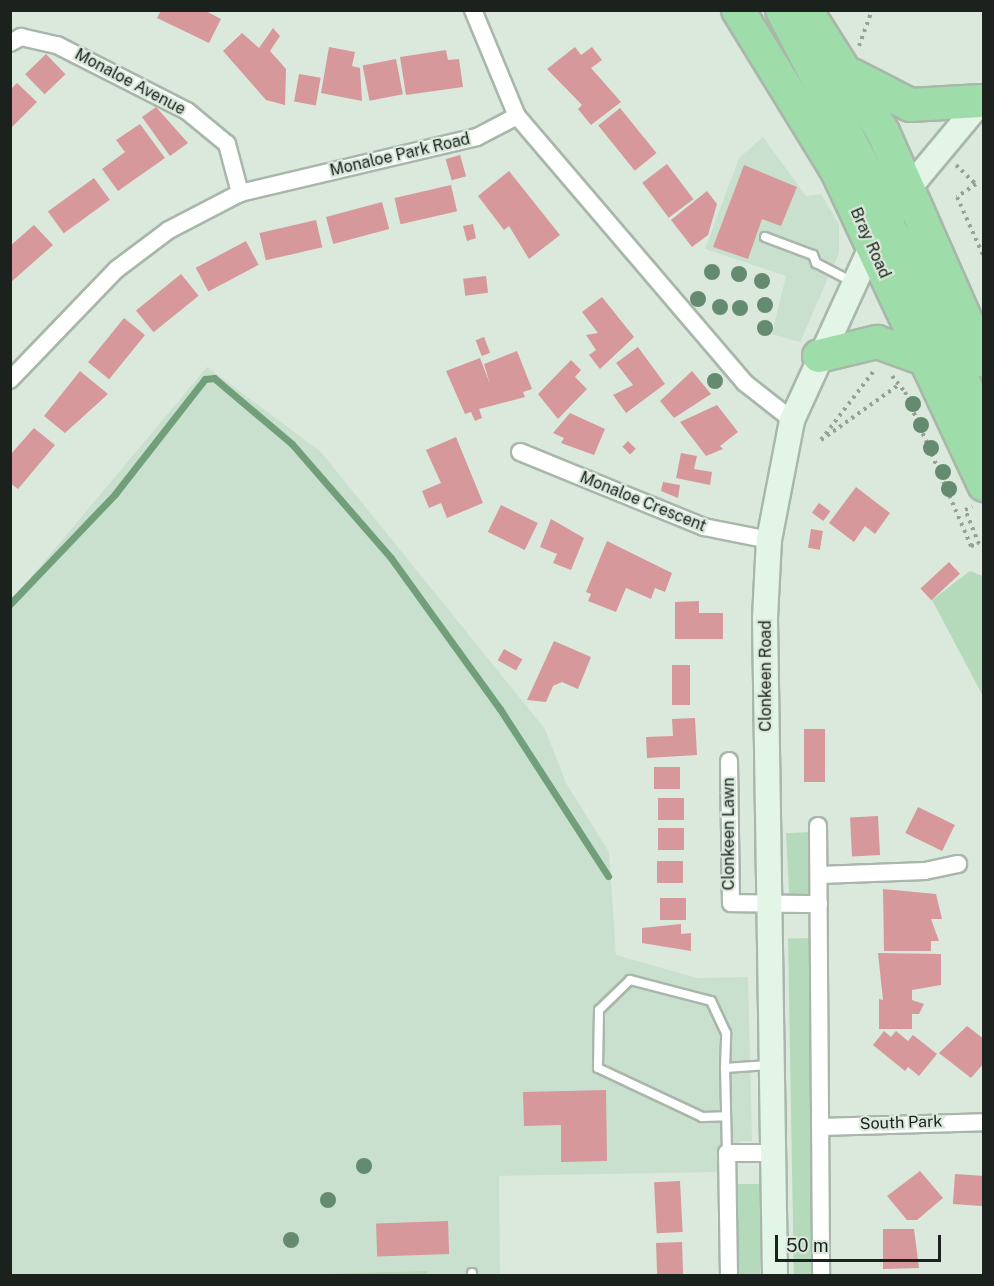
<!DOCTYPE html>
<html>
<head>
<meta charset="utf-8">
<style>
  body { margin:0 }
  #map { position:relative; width:994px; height:1286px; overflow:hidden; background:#dae9dc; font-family:"Public Sans",sans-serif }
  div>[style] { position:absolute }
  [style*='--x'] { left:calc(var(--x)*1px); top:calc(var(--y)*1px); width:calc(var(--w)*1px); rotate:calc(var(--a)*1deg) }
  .built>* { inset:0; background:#cae0ce }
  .green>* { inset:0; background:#b4d9bb; transform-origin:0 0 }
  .stream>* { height:7px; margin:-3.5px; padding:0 3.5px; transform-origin:3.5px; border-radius:3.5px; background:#719f7a }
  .building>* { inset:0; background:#d6989b; transform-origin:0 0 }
  .path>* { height:4px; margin-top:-2px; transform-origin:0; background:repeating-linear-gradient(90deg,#96a197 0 3px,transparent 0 7.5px) }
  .roads { filter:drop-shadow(2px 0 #a8b7aa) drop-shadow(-2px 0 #a8b7aa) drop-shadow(0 2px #a8b7aa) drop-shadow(0 -2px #a8b7aa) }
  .lane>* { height:8px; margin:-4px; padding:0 4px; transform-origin:4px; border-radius:4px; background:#fff }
  .street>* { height:16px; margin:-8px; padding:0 8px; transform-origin:8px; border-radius:8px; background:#fff }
  .secondary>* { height:24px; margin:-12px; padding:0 12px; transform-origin:12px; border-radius:12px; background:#e2f5e6 }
  .highway>* { height:32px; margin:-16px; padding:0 16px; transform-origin:16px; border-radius:16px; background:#9eddaa }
  .trees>* { width:16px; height:16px; margin:-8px; border-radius:50%; background:#648a70 }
  span { translate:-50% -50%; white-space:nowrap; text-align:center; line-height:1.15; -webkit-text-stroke:4.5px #dae9dc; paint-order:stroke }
  .street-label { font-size:16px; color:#1b211c }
  .frame { position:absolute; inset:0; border:12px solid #1b211c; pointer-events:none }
  .scale { position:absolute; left:775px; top:1235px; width:166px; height:27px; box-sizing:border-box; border:3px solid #1b211c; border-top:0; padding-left:8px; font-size:18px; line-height:21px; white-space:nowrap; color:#1b211c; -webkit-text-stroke:4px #dae9dc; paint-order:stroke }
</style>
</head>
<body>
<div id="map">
  <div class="built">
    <div style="clip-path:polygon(763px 137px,806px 196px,821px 194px,839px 224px,839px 253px,800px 342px,772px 334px,786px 276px,705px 249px,739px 158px)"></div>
    <div style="clip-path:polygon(207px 367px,321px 452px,545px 729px,566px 783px,609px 852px,616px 955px,697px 978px,748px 977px,752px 1141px,741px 1141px,718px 1159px,717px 1172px,499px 1176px,500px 1275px,11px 1276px,11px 601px)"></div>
  </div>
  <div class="green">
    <div style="clip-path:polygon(970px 571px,983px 576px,983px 696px,932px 600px)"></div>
    <div style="left:811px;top:832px;width:70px;height:25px;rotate:87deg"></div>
    <div style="left:817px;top:938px;width:337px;height:29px;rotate:89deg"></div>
    <div style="left:736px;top:1184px;width:24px;height:91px"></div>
    <div style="clip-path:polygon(427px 1271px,427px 1276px,288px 1275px)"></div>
  </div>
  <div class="stream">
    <div style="--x:10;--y:604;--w:152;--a:-46.3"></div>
    <div style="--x:115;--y:494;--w:146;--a:-52"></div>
    <div style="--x:205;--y:379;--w:9;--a:-6"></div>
    <div style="--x:214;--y:378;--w:102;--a:40.2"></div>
    <div style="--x:292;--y:444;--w:151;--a:49"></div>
    <div style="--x:391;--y:558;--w:186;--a:54.2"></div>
    <div style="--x:500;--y:709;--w:199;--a:57.1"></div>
  </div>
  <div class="building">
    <div style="clip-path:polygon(161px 10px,204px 10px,221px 19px,209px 43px,157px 18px)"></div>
    <div style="clip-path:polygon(273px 28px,280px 36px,270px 51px,286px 69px,285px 105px,266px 100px,223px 51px,242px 33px,259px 48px)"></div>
    <div style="clip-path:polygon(329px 47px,355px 52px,352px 66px,360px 68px,362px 101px,321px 93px)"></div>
    <div style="clip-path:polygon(575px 47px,581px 55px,592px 47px,602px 60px,591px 68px,621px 102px,591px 125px,578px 109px,582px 105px,547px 69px)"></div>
    <div style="clip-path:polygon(446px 50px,448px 60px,459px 59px,463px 87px,406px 95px,400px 57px)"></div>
    <div style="left:46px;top:54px;width:28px;height:29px;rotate:46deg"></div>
    <div style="left:396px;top:59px;width:36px;height:34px;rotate:79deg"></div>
    <div style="left:299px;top:74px;width:22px;height:28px;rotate:10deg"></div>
    <div style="clip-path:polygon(17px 83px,37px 102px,10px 129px,10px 90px)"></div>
    <div style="clip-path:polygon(156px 107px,188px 143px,170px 156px,142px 117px)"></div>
    <div style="left:620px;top:108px;width:58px;height:28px;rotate:51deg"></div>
    <div style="clip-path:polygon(140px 124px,165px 158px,118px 191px,102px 169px,125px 152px,116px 140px)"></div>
    <div style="left:460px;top:155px;width:22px;height:15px;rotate:74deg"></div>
    <div style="left:667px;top:164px;width:44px;height:31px;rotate:53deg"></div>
    <div style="clip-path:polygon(744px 165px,797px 187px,781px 226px,762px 219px,748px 259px,713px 247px)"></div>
    <div style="clip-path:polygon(509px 171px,560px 235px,529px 259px,509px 226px,504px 230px,478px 196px)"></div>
    <div style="left:94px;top:178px;width:27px;height:57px;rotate:54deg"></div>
    <div style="left:451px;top:185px;width:27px;height:58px;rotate:77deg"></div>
    <div style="clip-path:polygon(707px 191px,717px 204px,708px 235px,692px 247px,671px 220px)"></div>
    <div style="left:382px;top:202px;width:28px;height:58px;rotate:75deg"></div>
    <div style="left:316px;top:220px;width:28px;height:58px;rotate:77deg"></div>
    <div style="clip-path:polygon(473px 224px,476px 238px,467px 241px,463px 226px)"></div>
    <div style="clip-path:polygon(34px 225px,53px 245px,10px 283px,10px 246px)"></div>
    <div style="left:246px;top:241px;width:27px;height:57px;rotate:62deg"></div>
    <div style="left:181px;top:274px;width:28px;height:58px;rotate:51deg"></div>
    <div style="left:486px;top:276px;width:17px;height:23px;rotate:83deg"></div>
    <div style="clip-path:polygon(602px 297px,634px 337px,600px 369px,589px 355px,596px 350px,586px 335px,598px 333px,582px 312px)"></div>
    <div style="left:124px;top:318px;width:27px;height:57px;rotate:39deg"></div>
    <div style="left:484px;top:337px;width:17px;height:9px;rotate:69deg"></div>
    <div style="clip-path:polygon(638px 347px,665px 384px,626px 413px,613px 395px,633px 385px,616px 363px)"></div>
    <div style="clip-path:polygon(517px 351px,532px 389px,523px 392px,525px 397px,479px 409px,482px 418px,475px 421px,471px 412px,465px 414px,446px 371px,480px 358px,490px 384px,484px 364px)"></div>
    <div style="clip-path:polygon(571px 360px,581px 370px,575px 377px,587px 389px,558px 419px,538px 394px)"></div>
    <div style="clip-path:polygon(80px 371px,108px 394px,65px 433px,44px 416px)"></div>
    <div style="clip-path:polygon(692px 371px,711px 394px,674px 418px,660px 401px)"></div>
    <div style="clip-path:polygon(717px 405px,738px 432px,720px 446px,723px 449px,706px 456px,680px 422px)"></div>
    <div style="clip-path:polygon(570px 413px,605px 429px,594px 455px,561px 443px,564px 438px,553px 433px)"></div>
    <div style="clip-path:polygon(34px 428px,55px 445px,18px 489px,10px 483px,10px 455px)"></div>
    <div style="clip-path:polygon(456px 437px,483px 503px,447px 518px,441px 503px,429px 508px,422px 491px,441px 483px,426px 450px)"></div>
    <div style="left:628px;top:441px;width:11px;height:8px;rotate:45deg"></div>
    <div style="clip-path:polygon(681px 453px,697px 456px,694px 469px,712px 472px,710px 485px,676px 478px)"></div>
    <div style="clip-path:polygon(663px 482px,680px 485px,678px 498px,661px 491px)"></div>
    <div style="clip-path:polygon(856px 487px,890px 513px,875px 534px,865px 526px,854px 542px,829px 523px)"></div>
    <div style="left:819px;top:503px;width:14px;height:12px;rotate:36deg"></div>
    <div style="left:501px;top:505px;width:41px;height:30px;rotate:26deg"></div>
    <div style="clip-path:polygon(551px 519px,584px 538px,571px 570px,553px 563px,557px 554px,540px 547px)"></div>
    <div style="left:811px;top:529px;width:12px;height:19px;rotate:9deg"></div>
    <div style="clip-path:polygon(607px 541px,672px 573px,665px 592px,655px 588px,651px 599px,626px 588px,616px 612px,588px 601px,591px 594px,586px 592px)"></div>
    <div style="left:949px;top:562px;width:16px;height:39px;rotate:47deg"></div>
    <div style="clip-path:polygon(699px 601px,699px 613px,723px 613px,723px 639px,675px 639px,675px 602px)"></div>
    <div style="clip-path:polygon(554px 641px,591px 657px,578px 689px,562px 682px,553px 686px,546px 702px,527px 700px)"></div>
    <div style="left:504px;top:649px;width:21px;height:13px;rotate:29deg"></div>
    <div style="left:672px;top:665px;width:18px;height:40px"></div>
    <div style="clip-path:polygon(695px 718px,697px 755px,647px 758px,646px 737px,673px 736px,672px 719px)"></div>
    <div style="left:804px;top:729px;width:21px;height:53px"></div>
    <div style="left:654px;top:767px;width:26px;height:22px"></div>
    <div style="left:684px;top:798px;width:22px;height:26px;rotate:90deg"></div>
    <div style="left:918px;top:807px;width:41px;height:29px;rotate:26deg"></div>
    <div style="left:878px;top:816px;width:39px;height:28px;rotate:87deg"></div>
    <div style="left:658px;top:828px;width:26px;height:22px"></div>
    <div style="left:657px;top:861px;width:26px;height:22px"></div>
    <div style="clip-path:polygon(883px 889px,936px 894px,942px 919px,931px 919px,939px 941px,931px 941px,931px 951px,884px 951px)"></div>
    <div style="left:660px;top:898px;width:26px;height:22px"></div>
    <div style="clip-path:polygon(681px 924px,681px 934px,691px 933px,691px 951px,642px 943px,642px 928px)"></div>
    <div style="clip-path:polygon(878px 953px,941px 954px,941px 985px,912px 990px,912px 1000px,924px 1004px,919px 1014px,912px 1014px,912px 1029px,879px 1029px,879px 999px,883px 1000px)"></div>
    <div style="clip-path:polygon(967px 1026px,984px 1039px,984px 1063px,971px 1078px,939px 1053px)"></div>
    <div style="clip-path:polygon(884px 1031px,891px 1037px,896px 1031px,908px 1041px,913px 1035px,937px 1054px,919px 1076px,908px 1067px,905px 1071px,873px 1045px)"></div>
    <div style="clip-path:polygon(606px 1090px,607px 1161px,561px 1162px,561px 1125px,524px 1126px,523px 1092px)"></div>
    <div style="clip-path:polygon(920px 1171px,943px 1198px,917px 1220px,907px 1220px,887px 1196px)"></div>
    <div style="left:955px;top:1174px;width:29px;height:30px;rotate:4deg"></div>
    <div style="left:680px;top:1181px;width:51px;height:26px;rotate:87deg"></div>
    <div style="left:448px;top:1221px;width:33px;height:72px;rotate:88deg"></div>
    <div style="clip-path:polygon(883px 1229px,914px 1229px,919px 1268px,883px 1269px)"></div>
    <div style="left:682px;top:1242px;width:33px;height:26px;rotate:88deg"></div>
  </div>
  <div class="path">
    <div style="--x:859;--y:46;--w:38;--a:-70"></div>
    <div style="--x:956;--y:165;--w:28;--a:44"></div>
    <div style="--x:976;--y:184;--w:23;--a:146"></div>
    <div style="--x:957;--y:197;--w:66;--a:65.8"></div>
    <div style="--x:873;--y:372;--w:86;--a:127.4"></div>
    <div style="--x:821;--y:440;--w:97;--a:-35.3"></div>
    <div style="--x:892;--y:376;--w:21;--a:51"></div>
    <div style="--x:905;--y:392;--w:168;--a:66.8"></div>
    <div style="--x:971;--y:546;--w:8;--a:-14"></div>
    <div style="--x:979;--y:544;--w:37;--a:-112"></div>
    <div style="--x:965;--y:510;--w:8;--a:-23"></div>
  </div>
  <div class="roads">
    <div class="lane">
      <div style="--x:765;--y:237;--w:51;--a:20.6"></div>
      <div style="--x:813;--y:255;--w:9;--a:69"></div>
      <div style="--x:816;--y:263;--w:42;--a:27.2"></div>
      <div style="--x:725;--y:1068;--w:35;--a:-88"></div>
      <div style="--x:726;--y:1033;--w:35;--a:-115"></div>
      <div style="--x:711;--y:1001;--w:84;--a:-165.5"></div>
      <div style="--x:630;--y:980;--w:43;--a:135.9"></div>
      <div style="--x:599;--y:1010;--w:58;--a:91"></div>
      <div style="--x:598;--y:1068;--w:115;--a:25.2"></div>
      <div style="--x:702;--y:1117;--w:24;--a:-2"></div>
      <div style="--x:727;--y:1153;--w:85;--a:-91.3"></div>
      <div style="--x:725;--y:1068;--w:44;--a:-3.9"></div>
      <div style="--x:472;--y:1273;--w:3;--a:90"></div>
    </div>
    <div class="street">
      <div style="--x:473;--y:10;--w:115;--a:67.5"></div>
      <div style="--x:517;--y:116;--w:351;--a:49.5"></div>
      <div style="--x:745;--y:383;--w:60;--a:38.2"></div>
      <div style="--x:10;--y:43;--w:13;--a:-29"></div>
      <div style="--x:21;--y:37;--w:37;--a:13"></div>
      <div style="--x:57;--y:45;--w:146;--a:26.9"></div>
      <div style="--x:187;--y:111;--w:52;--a:39.5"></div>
      <div style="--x:227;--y:144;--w:51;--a:75.1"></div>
      <div style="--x:10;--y:380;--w:154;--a:-46.1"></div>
      <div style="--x:117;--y:269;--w:65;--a:-36.9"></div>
      <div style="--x:169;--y:230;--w:80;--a:-27.5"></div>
      <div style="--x:240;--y:193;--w:244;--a:-13.3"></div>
      <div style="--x:477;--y:137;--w:45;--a:-27.7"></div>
      <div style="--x:520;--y:452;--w:199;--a:22.2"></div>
      <div style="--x:704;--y:527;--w:66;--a:11.3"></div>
      <div style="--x:729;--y:761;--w:142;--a:89.2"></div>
      <div style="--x:731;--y:903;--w:88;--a:0.7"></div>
      <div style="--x:818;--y:826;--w:450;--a:89.6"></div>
      <div style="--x:820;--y:875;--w:105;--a:-2.2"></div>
      <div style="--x:925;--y:871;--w:34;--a:-12"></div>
      <div style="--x:820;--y:1127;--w:164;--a:-1.7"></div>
      <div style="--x:729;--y:1276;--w:123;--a:-90.9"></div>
      <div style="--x:727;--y:1153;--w:46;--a:0"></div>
    </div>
    <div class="secondary">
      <div style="--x:899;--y:200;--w:133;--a:-50.2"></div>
      <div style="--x:775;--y:1276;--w:658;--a:-90.87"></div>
      <div style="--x:765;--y:618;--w:78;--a:-87.1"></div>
      <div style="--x:769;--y:540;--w:122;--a:-79.1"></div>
      <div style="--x:792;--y:420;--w:205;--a:-65.4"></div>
    </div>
    <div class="highway">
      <div style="--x:738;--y:10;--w:187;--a:58.4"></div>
      <div style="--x:836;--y:169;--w:349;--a:64.9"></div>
      <div style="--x:782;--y:10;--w:232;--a:62.6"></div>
      <div style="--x:806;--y:10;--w:144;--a:57.7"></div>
      <div style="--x:883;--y:132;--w:250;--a:66.2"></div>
      <div style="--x:852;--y:75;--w:65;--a:27.3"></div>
      <div style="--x:910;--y:105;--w:71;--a:-3.2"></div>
      <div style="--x:885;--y:222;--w:67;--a:57.7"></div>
      <div style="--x:921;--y:279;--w:165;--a:67.5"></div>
      <div style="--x:819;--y:356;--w:60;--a:-13.6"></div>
      <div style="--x:877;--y:342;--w:50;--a:19.9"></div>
    </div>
  </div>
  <div class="trees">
    <div style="left:712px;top:272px"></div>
    <div style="left:739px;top:274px"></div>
    <div style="left:762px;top:281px"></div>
    <div style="left:698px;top:299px"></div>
    <div style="left:765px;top:305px"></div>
    <div style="left:720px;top:307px"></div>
    <div style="left:740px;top:308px"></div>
    <div style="left:765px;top:328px"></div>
    <div style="left:715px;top:381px"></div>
    <div style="left:913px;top:404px"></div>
    <div style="left:921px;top:425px"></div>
    <div style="left:931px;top:448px"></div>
    <div style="left:943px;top:472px"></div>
    <div style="left:949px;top:489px"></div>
    <div style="left:364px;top:1166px"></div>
    <div style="left:328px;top:1200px"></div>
    <div style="left:291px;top:1240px"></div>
  </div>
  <div class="street-label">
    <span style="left:130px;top:82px;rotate:28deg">Monaloe Avenue</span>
    <span style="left:400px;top:155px;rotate:-13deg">Monaloe Park Road</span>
    <span style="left:870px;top:243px;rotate:66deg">Bray Road</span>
    <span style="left:643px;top:502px;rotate:22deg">Monaloe Crescent</span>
    <span style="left:766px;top:676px;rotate:-90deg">Clonkeen Road</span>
    <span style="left:729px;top:834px;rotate:-90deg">Clonkeen Lawn</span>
    <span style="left:901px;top:1123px;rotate:-2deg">South Park</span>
  </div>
  <div class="frame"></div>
  <div class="scale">50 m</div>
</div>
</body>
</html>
